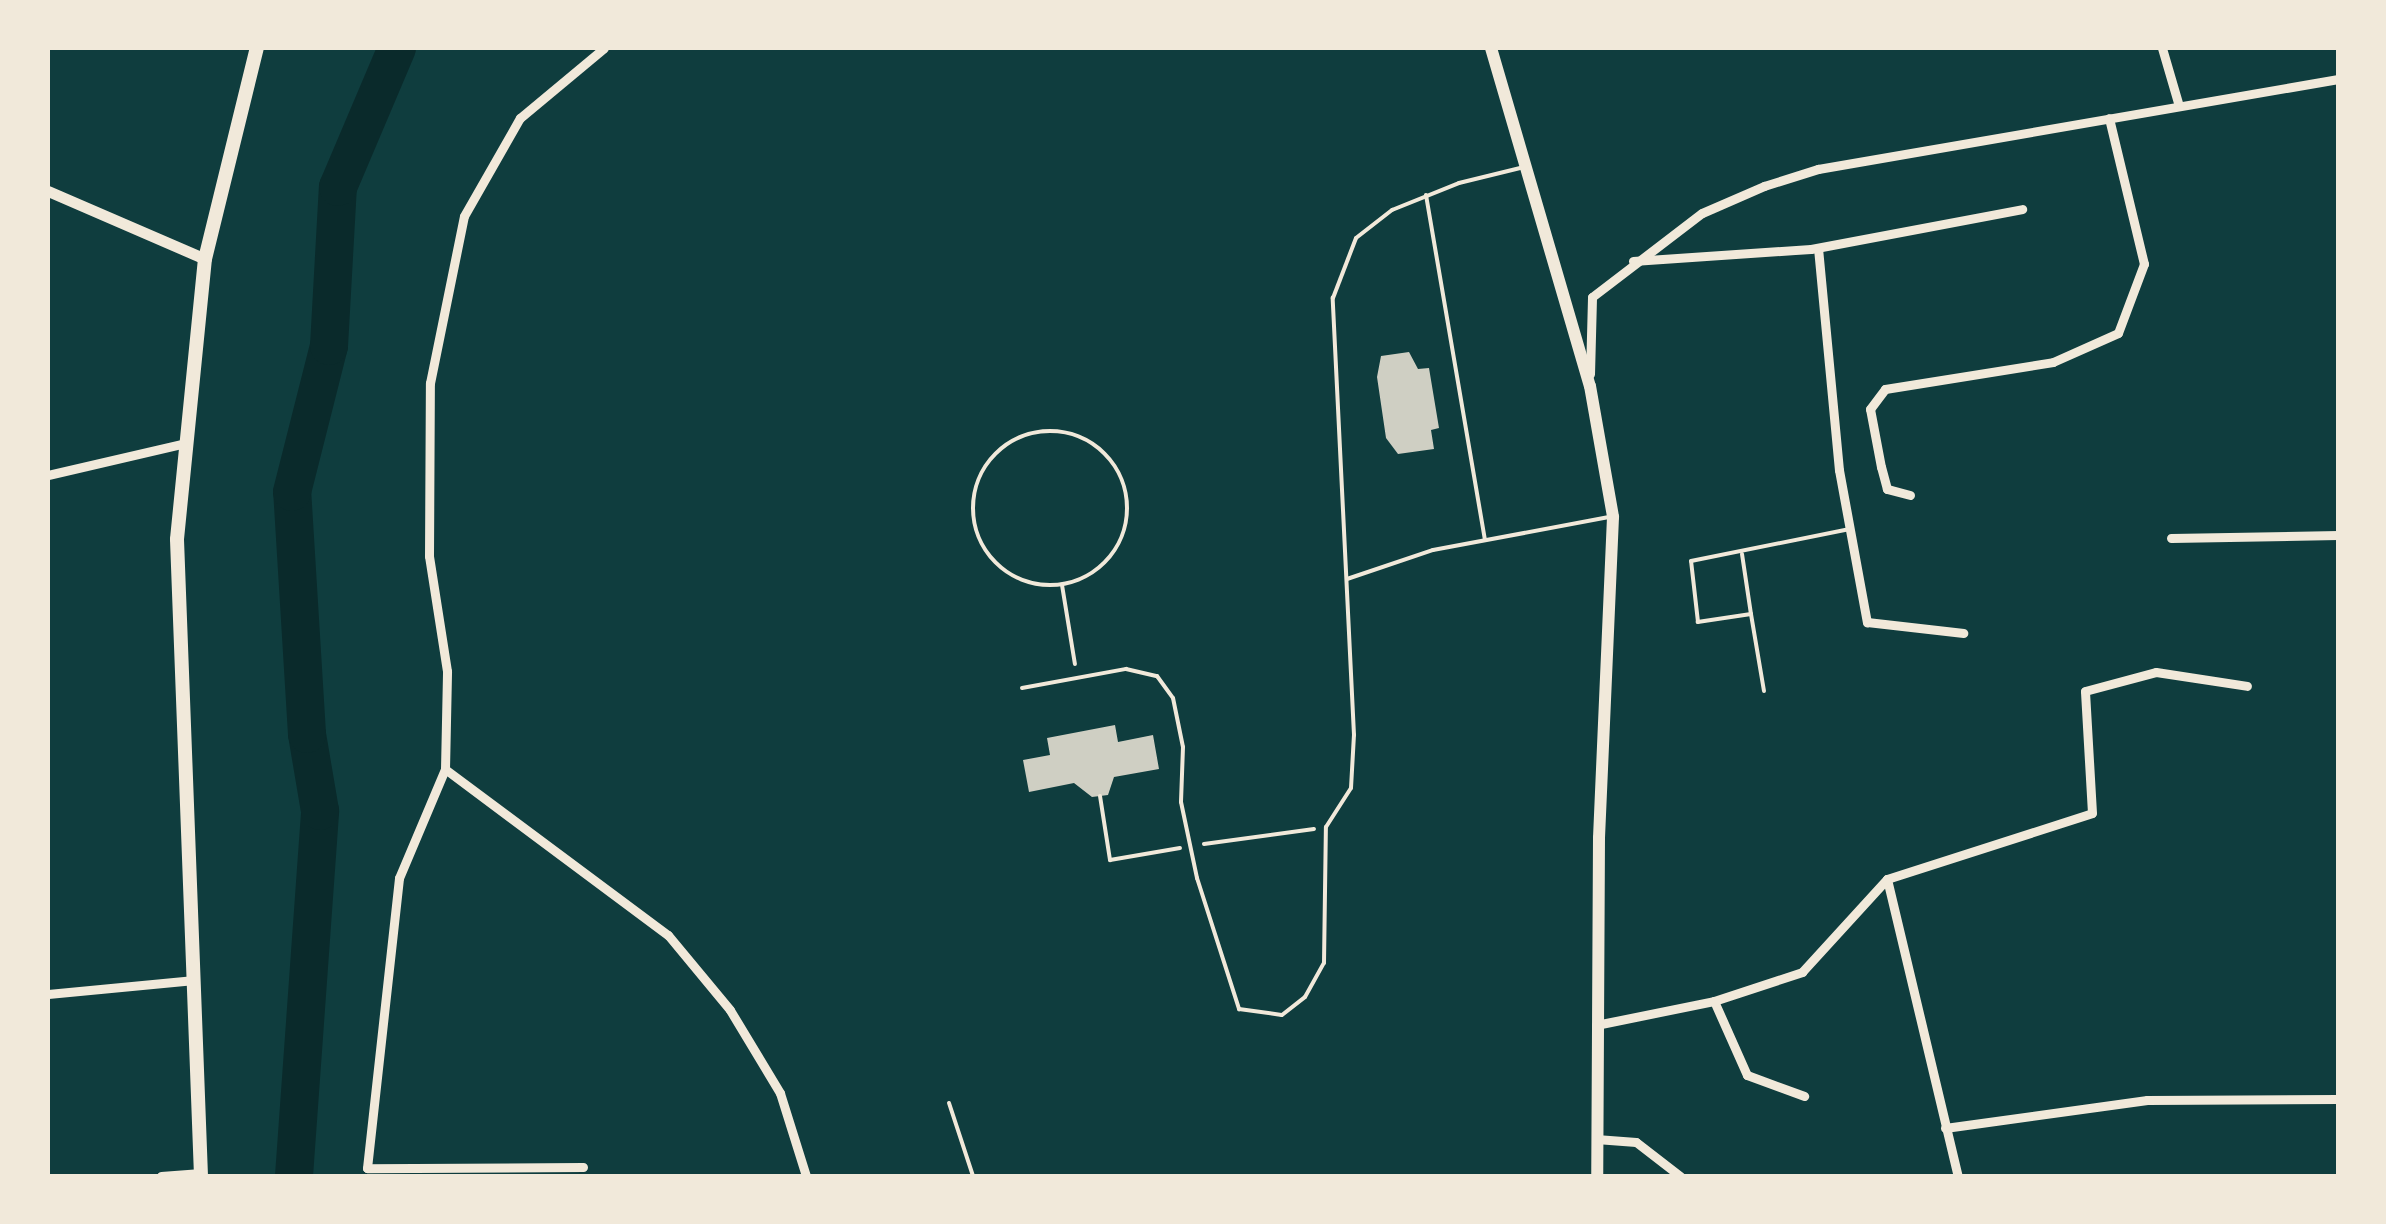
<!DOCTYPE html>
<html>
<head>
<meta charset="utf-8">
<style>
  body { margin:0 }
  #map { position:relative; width:2386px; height:1224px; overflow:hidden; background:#0f3d3e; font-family:"PT Sans Narrow",sans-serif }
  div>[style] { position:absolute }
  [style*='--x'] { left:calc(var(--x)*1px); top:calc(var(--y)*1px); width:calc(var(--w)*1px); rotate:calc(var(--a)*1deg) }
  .river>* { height:38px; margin:-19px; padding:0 19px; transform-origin:19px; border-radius:19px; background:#0a2a2b }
  .building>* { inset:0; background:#cfcfc3 }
  .path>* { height:4px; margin:-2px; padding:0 2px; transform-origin:2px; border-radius:2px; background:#f1e9da }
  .path>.ring { margin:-2px; padding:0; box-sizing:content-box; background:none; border:4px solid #f1e9da; border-radius:50% }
  .service>* { height:4px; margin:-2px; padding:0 2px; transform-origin:2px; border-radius:2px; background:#f1e9da }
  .minor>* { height:9px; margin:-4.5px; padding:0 4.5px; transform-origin:4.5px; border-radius:4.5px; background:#f1e9da }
  .tertiary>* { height:11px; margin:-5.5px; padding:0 5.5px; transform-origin:5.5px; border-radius:5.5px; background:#f1e9da }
  .secondary>* { height:12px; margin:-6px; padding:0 6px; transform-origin:6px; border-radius:6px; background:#f1e9da }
  .primary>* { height:14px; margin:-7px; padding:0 7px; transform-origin:7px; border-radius:7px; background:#f1e9da }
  span { translate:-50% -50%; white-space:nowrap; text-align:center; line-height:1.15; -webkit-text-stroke:8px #f1e9da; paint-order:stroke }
  .frame { position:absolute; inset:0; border:50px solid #f1e9da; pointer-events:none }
</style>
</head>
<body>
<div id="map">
  <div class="river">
    <div style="--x:294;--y:1176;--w:366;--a:-85.9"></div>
    <div style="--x:320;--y:811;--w:78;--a:-99.6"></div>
    <div style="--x:307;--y:734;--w:242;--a:-93.5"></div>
    <div style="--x:292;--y:492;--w:151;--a:-75.8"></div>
    <div style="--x:329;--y:346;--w:159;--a:-86.8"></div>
    <div style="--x:338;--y:187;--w:151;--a:-67"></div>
  </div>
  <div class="building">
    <div style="clip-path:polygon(1409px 352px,1418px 369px,1429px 368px,1439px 428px,1431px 430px,1434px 449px,1398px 454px,1386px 438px,1377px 377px,1381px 356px)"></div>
    <div style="clip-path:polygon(1115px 725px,1118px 742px,1153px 735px,1159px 769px,1114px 777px,1108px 795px,1092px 797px,1074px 783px,1029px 792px,1023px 760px,1050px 755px,1047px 738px)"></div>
  </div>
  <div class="path">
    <div class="ring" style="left:973px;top:431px;width:150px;height:150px"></div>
    <div style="--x:1062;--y:585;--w:80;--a:80.7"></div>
    <div style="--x:1100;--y:796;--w:65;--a:81.1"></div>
    <div style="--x:1110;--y:860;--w:71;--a:-9.7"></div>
    <div style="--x:1204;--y:844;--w:111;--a:-7.8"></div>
  </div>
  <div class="service">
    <div style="--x:1426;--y:195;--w:350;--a:80.3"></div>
    <div style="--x:1742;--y:554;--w:61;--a:81.5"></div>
    <div style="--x:1347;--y:579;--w:91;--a:-18.6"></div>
    <div style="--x:1433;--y:550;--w:179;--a:-10.6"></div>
    <div style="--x:1022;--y:688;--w:106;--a:-10.4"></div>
    <div style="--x:1126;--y:669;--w:32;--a:13"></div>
    <div style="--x:1157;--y:676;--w:27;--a:54"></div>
    <div style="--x:1173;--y:698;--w:50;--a:78.5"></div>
    <div style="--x:1183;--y:747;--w:55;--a:92.1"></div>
    <div style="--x:1181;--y:802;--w:78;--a:78.1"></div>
    <div style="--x:1197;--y:878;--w:138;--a:72.2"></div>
    <div style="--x:1239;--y:1009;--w:43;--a:7.9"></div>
    <div style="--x:1282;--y:1015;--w:29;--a:-38"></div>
    <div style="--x:1305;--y:997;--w:39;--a:-61"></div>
    <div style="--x:1324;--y:963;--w:136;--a:-89.2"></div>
    <div style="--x:1326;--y:827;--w:46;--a:-57.3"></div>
    <div style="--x:1351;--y:788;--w:53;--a:-86.8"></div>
    <div style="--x:1354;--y:735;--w:438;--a:-92.8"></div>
    <div style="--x:1333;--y:298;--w:64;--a:-69"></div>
    <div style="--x:1356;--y:238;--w:46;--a:-37.9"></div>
    <div style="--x:1392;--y:210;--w:72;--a:-21.9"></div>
    <div style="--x:1459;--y:183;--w:63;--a:-13.8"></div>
    <div style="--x:1764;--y:691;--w:78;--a:-99.6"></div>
    <div style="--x:1751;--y:614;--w:54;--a:171.4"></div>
    <div style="--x:1698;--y:622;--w:61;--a:-96.5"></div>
    <div style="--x:1691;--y:561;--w:162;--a:-11.4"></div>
    <div style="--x:949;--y:1103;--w:77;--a:71.8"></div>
  </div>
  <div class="minor">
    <div style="--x:2162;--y:48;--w:60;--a:73.7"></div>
    <div style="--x:1818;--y:248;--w:223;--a:84.6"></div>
    <div style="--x:1839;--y:470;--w:155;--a:79.6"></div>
    <div style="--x:1867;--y:622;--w:97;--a:6.5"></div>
    <div style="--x:1633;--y:261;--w:178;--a:-3.9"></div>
    <div style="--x:1811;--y:249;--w:215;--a:-10.7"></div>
    <div style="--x:1590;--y:374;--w:77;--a:-88.5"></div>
    <div style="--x:1592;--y:297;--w:138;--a:-37.4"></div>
    <div style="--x:1702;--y:213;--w:68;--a:-23.5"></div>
    <div style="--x:1764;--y:186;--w:57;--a:-17.5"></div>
    <div style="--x:1818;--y:169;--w:528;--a:-9.82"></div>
    <div style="--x:48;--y:475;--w:142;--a:-13.1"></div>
    <div style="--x:1910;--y:495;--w:24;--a:-165"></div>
    <div style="--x:1887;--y:489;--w:23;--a:-105"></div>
    <div style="--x:1881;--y:467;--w:59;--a:-100.7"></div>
    <div style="--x:1870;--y:409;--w:25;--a:-53"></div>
    <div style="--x:1885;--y:389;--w:170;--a:-9.1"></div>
    <div style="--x:2053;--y:362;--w:71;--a:-24"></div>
    <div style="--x:2118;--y:333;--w:74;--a:-69.4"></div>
    <div style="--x:2144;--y:264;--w:150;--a:-103.5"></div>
    <div style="--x:2171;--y:538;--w:167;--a:-1"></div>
    <div style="--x:445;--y:769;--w:278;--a:36.7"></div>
    <div style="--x:668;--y:935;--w:97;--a:50.4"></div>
    <div style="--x:730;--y:1010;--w:97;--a:58.9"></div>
    <div style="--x:780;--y:1093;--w:87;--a:72.6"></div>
    <div style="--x:1887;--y:879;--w:215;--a:-17.8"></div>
    <div style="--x:2092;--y:813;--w:122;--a:-93.3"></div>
    <div style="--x:2085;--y:691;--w:73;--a:-15"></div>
    <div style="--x:2156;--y:672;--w:92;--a:8.7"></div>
    <div style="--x:48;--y:994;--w:147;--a:-5.5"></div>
    <div style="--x:1714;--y:1001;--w:81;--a:66"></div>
    <div style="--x:1747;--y:1075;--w:61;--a:20.2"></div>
    <div style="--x:1596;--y:1025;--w:120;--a:-11.5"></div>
    <div style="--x:1714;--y:1001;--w:93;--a:-18.2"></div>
    <div style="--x:1802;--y:972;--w:126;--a:-47.6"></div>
    <div style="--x:1887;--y:879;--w:305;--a:76.6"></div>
    <div style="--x:1945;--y:1128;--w:204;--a:-7.9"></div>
    <div style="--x:2147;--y:1100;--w:191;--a:-0.3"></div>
    <div style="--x:1596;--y:1139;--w:40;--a:4.3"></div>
    <div style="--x:1636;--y:1142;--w:56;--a:37.7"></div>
    <div style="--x:583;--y:1167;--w:216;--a:179.7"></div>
    <div style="--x:367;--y:1168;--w:292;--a:-83.7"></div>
    <div style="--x:399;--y:878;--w:118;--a:-67.1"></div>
    <div style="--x:445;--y:769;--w:98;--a:-88.8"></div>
    <div style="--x:447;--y:671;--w:116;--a:-98.9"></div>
    <div style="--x:429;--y:556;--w:173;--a:-89.7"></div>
    <div style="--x:430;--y:383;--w:170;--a:-78.5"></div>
    <div style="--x:464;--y:216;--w:113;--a:-60.3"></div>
    <div style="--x:520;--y:118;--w:109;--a:-39.8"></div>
    <div style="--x:161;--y:1176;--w:40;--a:-4.3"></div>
  </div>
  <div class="tertiary">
    <div style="--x:48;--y:191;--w:171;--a:23.4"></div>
  </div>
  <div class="secondary">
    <div style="--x:1491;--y:48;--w:352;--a:73.7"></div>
    <div style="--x:1590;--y:386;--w:133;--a:80"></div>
    <div style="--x:1613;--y:517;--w:321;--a:92.5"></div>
    <div style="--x:1599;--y:838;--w:338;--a:90.3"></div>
  </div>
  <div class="primary">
    <div style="--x:201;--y:1176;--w:637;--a:-92.16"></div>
    <div style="--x:177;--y:539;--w:281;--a:-84.3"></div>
    <div style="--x:205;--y:259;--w:217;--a:-76.2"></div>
  </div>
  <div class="frame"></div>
</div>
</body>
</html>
